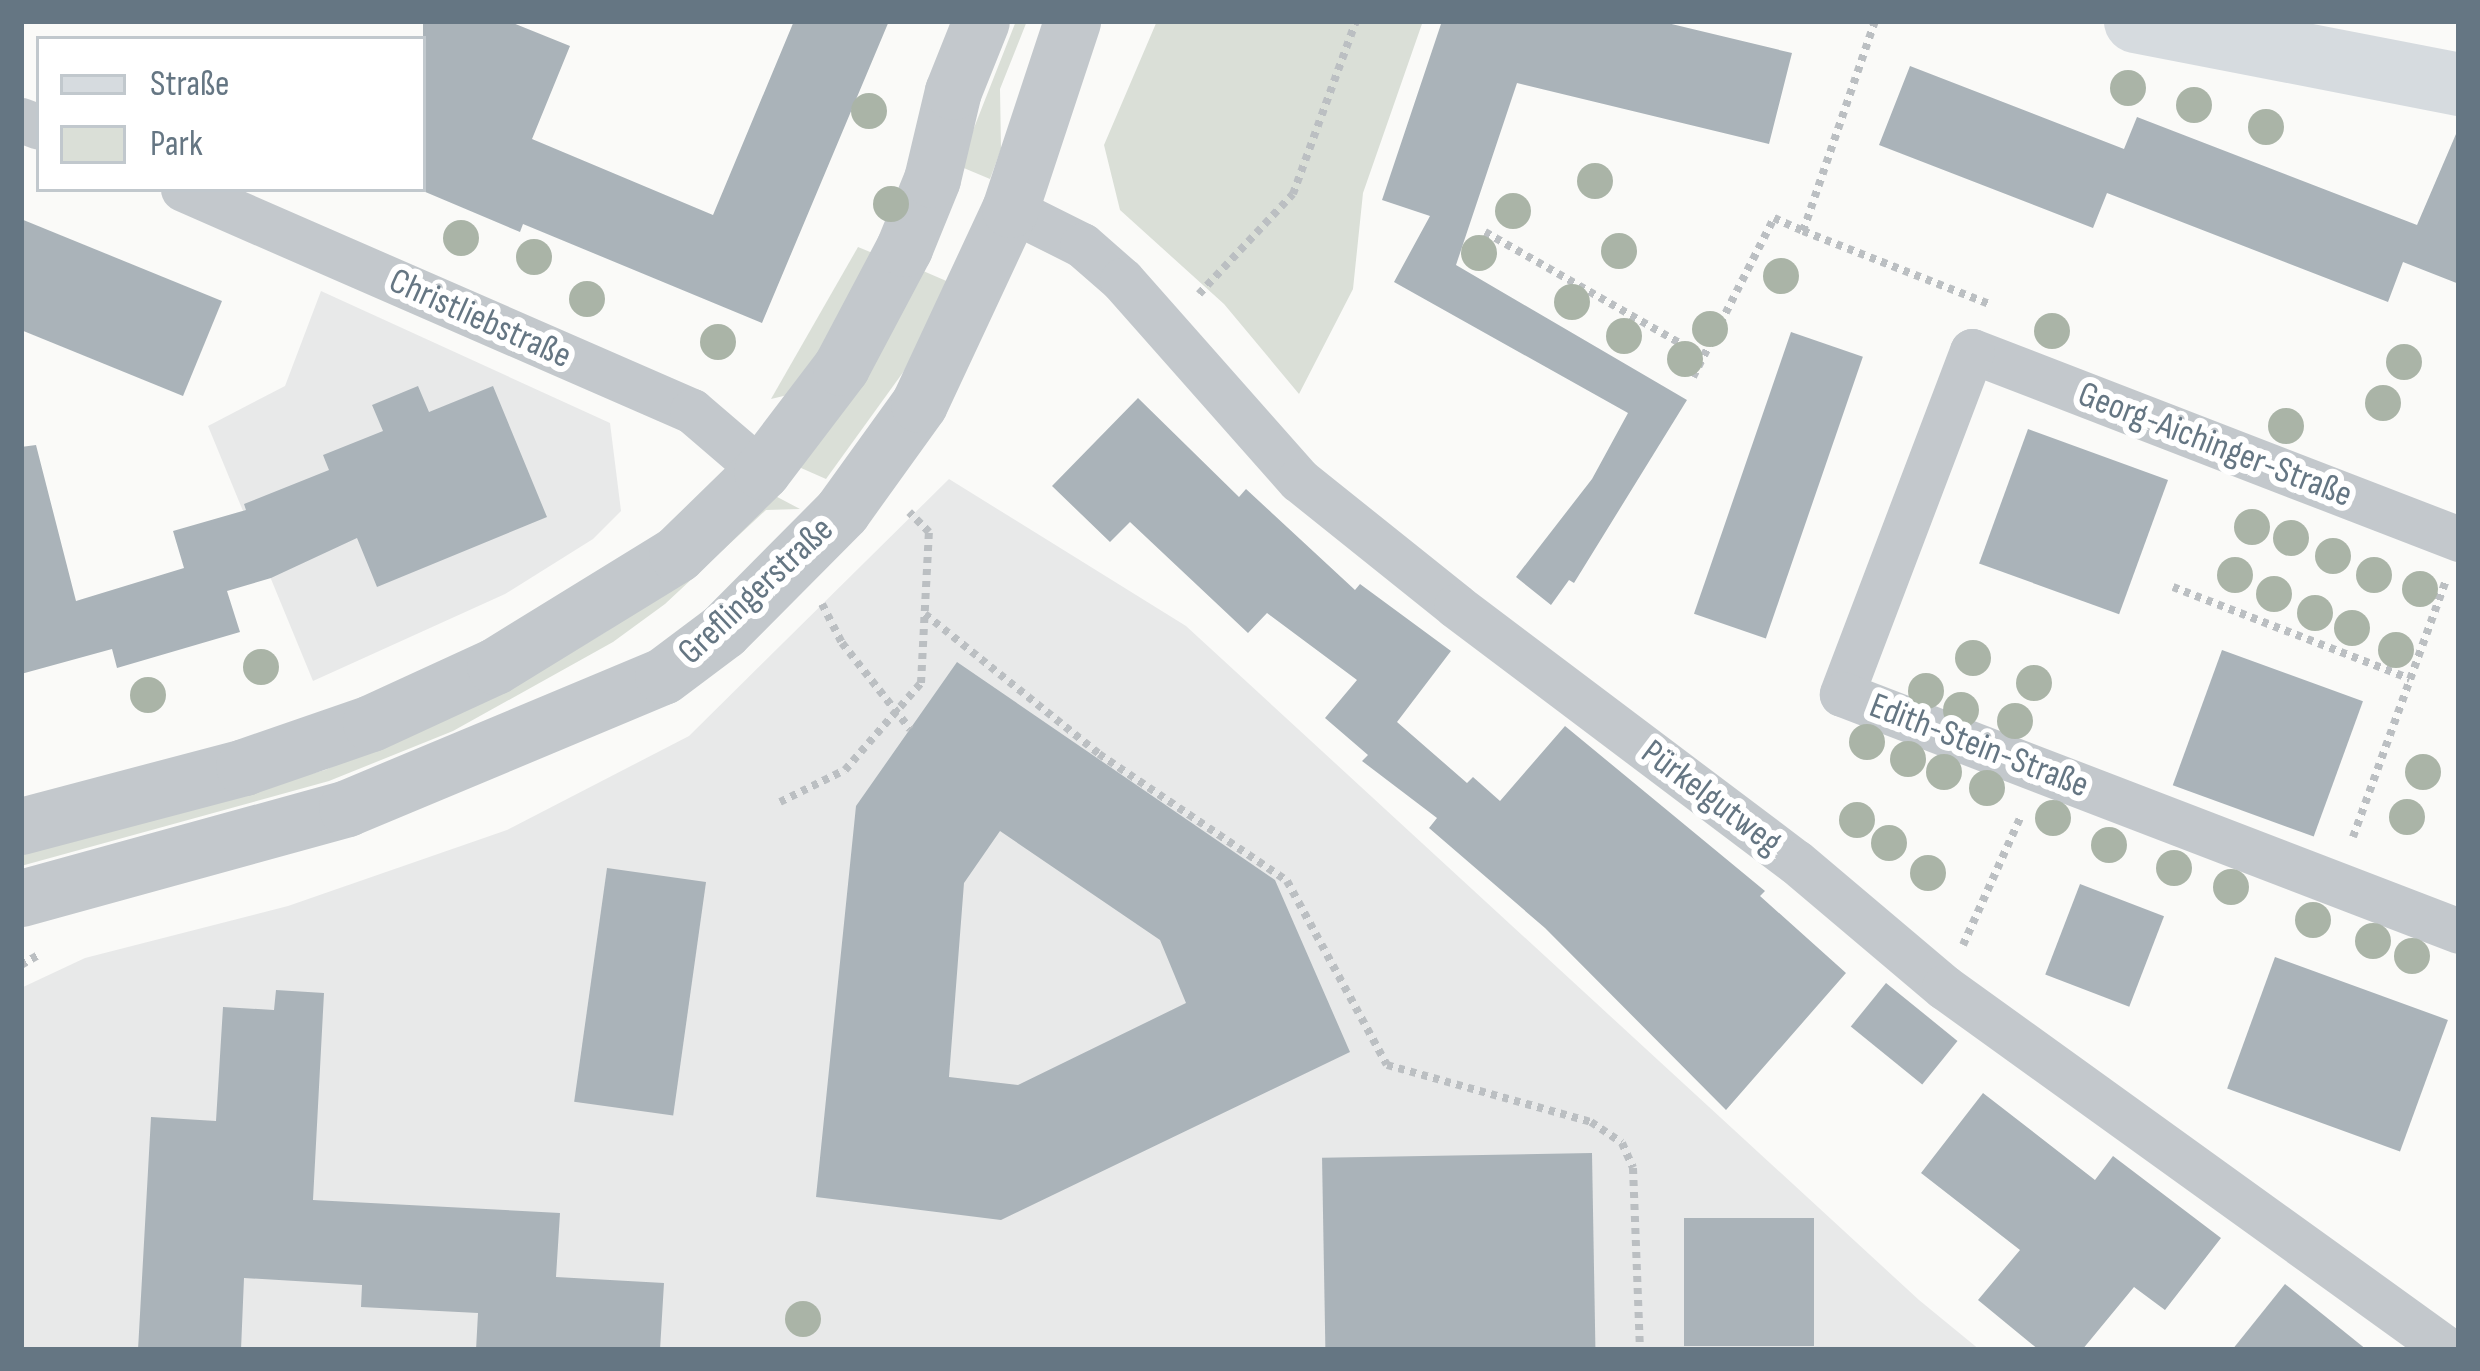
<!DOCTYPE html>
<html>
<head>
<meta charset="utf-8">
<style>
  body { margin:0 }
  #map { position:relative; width:2480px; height:1371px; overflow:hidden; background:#fafaf8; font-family:"Sofia Sans Condensed",sans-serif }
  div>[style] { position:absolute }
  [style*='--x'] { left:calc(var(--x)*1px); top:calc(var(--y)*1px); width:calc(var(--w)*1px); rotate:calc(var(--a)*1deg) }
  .built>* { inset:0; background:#e8e9e9 }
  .green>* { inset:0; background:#dadfd7 }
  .building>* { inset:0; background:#aab3b9; transform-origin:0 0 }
  .path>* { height:8px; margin-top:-4px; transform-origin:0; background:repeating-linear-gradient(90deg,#bbbfc2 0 6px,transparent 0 12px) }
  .minor>* { height:45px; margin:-22.5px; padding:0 22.5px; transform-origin:22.5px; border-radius:22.5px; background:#c3c8cc }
  .tertiary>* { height:57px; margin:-28.5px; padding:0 28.5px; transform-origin:28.5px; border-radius:28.5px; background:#c3c8cc }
  .secondary>* { height:63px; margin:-31.5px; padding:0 31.5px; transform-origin:31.5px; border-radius:31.5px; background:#d6dbdf }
  .trees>* { width:36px; height:36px; margin:-18px; border-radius:50%; background:#aab4a7 }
  span { translate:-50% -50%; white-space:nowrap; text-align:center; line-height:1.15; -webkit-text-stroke:12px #fff; paint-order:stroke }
  .street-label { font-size:36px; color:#657683 }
  .frame { position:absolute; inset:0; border:24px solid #657683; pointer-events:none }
  .legend { position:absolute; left:36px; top:36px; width:390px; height:156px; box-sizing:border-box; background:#fff; border:3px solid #c1c8cd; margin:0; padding:15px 21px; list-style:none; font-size:36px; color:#657683 }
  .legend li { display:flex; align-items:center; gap:24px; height:60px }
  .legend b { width:60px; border:3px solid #c1c8cd }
</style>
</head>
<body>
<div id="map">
  <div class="built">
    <div style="clip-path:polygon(321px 291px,610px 423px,621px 511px,593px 539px,505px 594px,313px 681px,208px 426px,285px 386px)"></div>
    <div style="clip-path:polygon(949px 479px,1186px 626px,1919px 1300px,1980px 1350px,21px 1350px,21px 988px,85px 958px,288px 906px,507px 830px,689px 736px)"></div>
  </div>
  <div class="green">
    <div style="clip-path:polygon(1016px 21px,1027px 21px,1000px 89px,1001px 149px,990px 179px,959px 166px)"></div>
    <div style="clip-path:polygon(1157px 21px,1423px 21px,1363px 193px,1353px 289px,1299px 394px,1224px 304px,1120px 210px,1104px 145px)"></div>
    <div style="clip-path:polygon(858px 247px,880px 256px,796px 393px,771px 399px)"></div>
    <div style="clip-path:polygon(914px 267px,951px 283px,904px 371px,826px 479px,792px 464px)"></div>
    <div style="clip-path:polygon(764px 490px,800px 509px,766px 510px,665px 604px,613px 642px,453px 731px,329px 781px,21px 866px,21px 854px,325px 770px,529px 678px,607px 631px,657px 592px)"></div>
  </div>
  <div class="building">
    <div style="clip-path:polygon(423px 21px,508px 21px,570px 46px,532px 139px,713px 215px,794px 21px,889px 21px,762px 323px,523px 224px,520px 232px,423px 191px)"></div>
    <div style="clip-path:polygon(1442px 21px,1659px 21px,1792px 53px,1769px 144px,1517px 83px,1456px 265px,1687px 400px,1574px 583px,1569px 580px,1551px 605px,1516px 577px,1592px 479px,1628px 413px,1394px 282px,1430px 216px,1382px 200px)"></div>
    <div style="clip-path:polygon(1910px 66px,2124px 149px,2137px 117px,2417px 225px,2459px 127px,2459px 284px,2403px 262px,2388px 302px,2107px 193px,2093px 228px,1879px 145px)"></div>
    <div style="clip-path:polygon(21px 219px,222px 301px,183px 396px,21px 330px)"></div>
    <div style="left:1791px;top:332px;width:76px;height:298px;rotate:19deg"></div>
    <div style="clip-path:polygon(418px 386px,429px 412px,493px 386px,547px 517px,377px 587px,357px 538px,271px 578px,227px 591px,240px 632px,117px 668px,112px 649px,21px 674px,21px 447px,36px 445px,76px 601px,184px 568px,173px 531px,246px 510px,244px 504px,329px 470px,323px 455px,383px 431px,372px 405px)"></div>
    <div style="clip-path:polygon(1138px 398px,1239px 497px,1246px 489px,1355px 590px,1360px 584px,1451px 651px,1397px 722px,1467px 783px,1473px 777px,1500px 801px,1565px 726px,1765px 891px,1760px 896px,1846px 973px,1726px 1110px,1545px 928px,1429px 828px,1437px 818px,1362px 761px,1368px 755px,1325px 718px,1357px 680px,1267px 613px,1248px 633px,1130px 522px,1110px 542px,1052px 486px)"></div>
    <div style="left:2028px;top:429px;width:149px;height:143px;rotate:20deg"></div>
    <div style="left:2222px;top:650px;width:150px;height:144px;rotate:20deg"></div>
    <div style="clip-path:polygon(evenodd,957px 662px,1275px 880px,1350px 1052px,1001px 1220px,816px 1197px,856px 806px,957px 662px,1000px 831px,1160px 940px,1186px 1003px,1018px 1085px,949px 1077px,964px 883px,1000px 831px)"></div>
    <div style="left:607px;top:868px;width:100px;height:236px;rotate:8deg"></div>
    <div style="left:2080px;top:884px;width:90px;height:97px;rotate:21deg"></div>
    <div style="left:2275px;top:957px;width:184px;height:140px;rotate:20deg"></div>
    <div style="left:1886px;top:983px;width:92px;height:56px;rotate:39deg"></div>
    <div style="clip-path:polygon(276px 990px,324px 993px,313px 1200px,560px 1213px,556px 1277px,664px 1283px,660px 1350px,476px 1350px,478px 1313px,361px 1307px,362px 1285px,244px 1278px,241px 1350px,138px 1350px,151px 1117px,216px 1121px,223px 1007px,274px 1010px)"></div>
    <div style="clip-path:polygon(1983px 1093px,2095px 1180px,2113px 1156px,2221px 1238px,2165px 1310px,2134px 1287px,2082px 1350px,2039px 1350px,1978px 1300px,2020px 1250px,1921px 1173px)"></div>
    <div style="left:1592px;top:1153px;width:197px;height:270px;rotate:89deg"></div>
    <div style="left:1684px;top:1218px;width:130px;height:128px"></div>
    <div style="clip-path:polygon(2285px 1284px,2367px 1350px,2232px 1350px)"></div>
  </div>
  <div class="path">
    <div style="--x:1875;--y:21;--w:222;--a:108.9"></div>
    <div style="--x:1803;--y:231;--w:200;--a:21.4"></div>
    <div style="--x:1485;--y:232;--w:252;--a:29.7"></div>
    <div style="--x:1199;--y:294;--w:137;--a:-46.8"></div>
    <div style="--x:1293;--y:194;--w:184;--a:-70"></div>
    <div style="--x:1693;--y:377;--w:178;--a:-63"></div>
    <div style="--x:1774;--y:218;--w:32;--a:24"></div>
    <div style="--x:2173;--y:587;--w:254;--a:21.2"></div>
    <div style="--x:822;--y:604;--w:44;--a:62.9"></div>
    <div style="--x:842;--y:643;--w:110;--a:51.7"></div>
    <div style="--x:925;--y:614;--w:223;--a:38.8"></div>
    <div style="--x:1099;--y:754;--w:227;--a:34"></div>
    <div style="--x:1287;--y:881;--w:209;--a:61.5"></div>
    <div style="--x:1387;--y:1065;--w:212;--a:15.6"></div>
    <div style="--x:1591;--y:1122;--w:37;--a:34"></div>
    <div style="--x:1622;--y:1143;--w:27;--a:66"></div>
    <div style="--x:1633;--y:1168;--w:182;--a:87.8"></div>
    <div style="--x:780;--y:802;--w:72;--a:-26.2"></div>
    <div style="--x:845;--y:770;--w:116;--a:-48.9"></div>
    <div style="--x:921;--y:683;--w:151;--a:-87"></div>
    <div style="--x:929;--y:532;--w:28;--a:-135"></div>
    <div style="--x:2353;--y:837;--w:273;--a:-70.1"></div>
    <div style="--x:1963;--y:945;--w:141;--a:-65.8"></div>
    <div style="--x:21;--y:965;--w:22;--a:-30"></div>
  </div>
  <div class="minor">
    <div style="--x:21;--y:120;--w:19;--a:21"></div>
    <div style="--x:183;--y:189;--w:555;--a:23.56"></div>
    <div style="--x:692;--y:411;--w:92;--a:40.6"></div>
    <div style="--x:1010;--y:209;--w:80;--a:26.6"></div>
    <div style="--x:1082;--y:245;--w:53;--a:41.2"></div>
    <div style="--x:1122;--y:280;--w:267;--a:48.5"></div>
    <div style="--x:1299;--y:480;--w:201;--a:38.7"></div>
    <div style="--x:1456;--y:606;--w:426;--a:37"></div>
    <div style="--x:1796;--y:862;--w:194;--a:40.2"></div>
    <div style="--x:1944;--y:987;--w:621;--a:35.76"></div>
    <div style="--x:2459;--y:539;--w:522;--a:-158.89"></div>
    <div style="--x:1972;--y:351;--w:367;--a:110.8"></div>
    <div style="--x:1842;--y:694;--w:661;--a:21.01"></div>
  </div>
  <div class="tertiary">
    <div style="--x:21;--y:826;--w:231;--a:-14.8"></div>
    <div style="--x:244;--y:767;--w:134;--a:-19.1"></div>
    <div style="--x:371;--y:723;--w:136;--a:-24.7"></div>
    <div style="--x:495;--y:666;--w:214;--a:-31.6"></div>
    <div style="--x:677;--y:554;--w:119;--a:-44.3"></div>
    <div style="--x:762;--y:471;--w:131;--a:-52.8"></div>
    <div style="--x:841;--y:367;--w:135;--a:-62.1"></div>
    <div style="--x:904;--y:248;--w:74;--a:-67.9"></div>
    <div style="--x:932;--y:179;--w:90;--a:-76.6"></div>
    <div style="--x:953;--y:91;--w:75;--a:-68.2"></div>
    <div style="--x:21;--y:898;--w:338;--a:-15.4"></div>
    <div style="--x:347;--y:808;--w:342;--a:-22.7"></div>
    <div style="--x:663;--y:676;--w:75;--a:-36.9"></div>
    <div style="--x:723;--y:631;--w:169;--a:-45.2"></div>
    <div style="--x:842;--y:511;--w:132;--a:-54.3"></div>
    <div style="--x:919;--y:404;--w:215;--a:-65"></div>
    <div style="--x:1010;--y:209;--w:198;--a:-71.7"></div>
  </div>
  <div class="secondary">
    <div style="--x:2135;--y:21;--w:330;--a:11"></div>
  </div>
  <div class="trees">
    <div style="left:2128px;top:88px"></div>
    <div style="left:2194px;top:105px"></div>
    <div style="left:869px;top:111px"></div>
    <div style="left:2266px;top:127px"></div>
    <div style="left:1595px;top:181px"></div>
    <div style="left:891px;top:204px"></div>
    <div style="left:1513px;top:211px"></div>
    <div style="left:461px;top:238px"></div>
    <div style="left:1619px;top:251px"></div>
    <div style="left:1479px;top:253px"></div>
    <div style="left:534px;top:257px"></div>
    <div style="left:1781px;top:276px"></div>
    <div style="left:587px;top:299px"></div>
    <div style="left:1572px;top:302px"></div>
    <div style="left:1710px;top:329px"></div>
    <div style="left:2052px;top:331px"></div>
    <div style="left:1624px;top:336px"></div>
    <div style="left:718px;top:342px"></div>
    <div style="left:1685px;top:359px"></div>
    <div style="left:2404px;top:362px"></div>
    <div style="left:2383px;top:403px"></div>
    <div style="left:2286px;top:426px"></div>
    <div style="left:2252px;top:527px"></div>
    <div style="left:2291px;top:538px"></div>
    <div style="left:2333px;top:556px"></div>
    <div style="left:2235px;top:575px"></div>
    <div style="left:2374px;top:575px"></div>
    <div style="left:2420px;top:589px"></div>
    <div style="left:2274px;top:594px"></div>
    <div style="left:2315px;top:613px"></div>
    <div style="left:2352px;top:628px"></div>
    <div style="left:2396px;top:650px"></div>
    <div style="left:1973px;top:658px"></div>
    <div style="left:261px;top:667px"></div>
    <div style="left:2034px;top:683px"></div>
    <div style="left:1926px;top:691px"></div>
    <div style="left:148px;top:695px"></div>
    <div style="left:1961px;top:710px"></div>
    <div style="left:2015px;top:721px"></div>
    <div style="left:1867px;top:742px"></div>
    <div style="left:1908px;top:759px"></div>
    <div style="left:1944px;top:772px"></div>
    <div style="left:2423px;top:772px"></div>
    <div style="left:1987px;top:788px"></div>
    <div style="left:2407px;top:817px"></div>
    <div style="left:2053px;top:818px"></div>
    <div style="left:1857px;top:820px"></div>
    <div style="left:1889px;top:843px"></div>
    <div style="left:2109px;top:845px"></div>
    <div style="left:2174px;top:868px"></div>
    <div style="left:1928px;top:873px"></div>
    <div style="left:2231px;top:887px"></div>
    <div style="left:2313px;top:920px"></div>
    <div style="left:2373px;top:941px"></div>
    <div style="left:2412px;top:956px"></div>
    <div style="left:803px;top:1319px"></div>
  </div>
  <div class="street-label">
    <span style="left:480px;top:319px;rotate:24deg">Christliebstraße</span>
    <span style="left:2215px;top:445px;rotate:21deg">Georg-Aichinger-Straße</span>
    <span style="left:756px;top:591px;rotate:-43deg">Greflingerstraße</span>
    <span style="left:1979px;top:746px;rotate:21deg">Edith-Stein-Straße</span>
    <span style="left:1711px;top:798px;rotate:37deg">Pürkelgutweg</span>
  </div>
  <div class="frame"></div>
  <ul class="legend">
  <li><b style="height:15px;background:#d6dbdf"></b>Straße</li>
  <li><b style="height:33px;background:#dadfd7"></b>Park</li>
  </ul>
</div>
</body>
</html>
